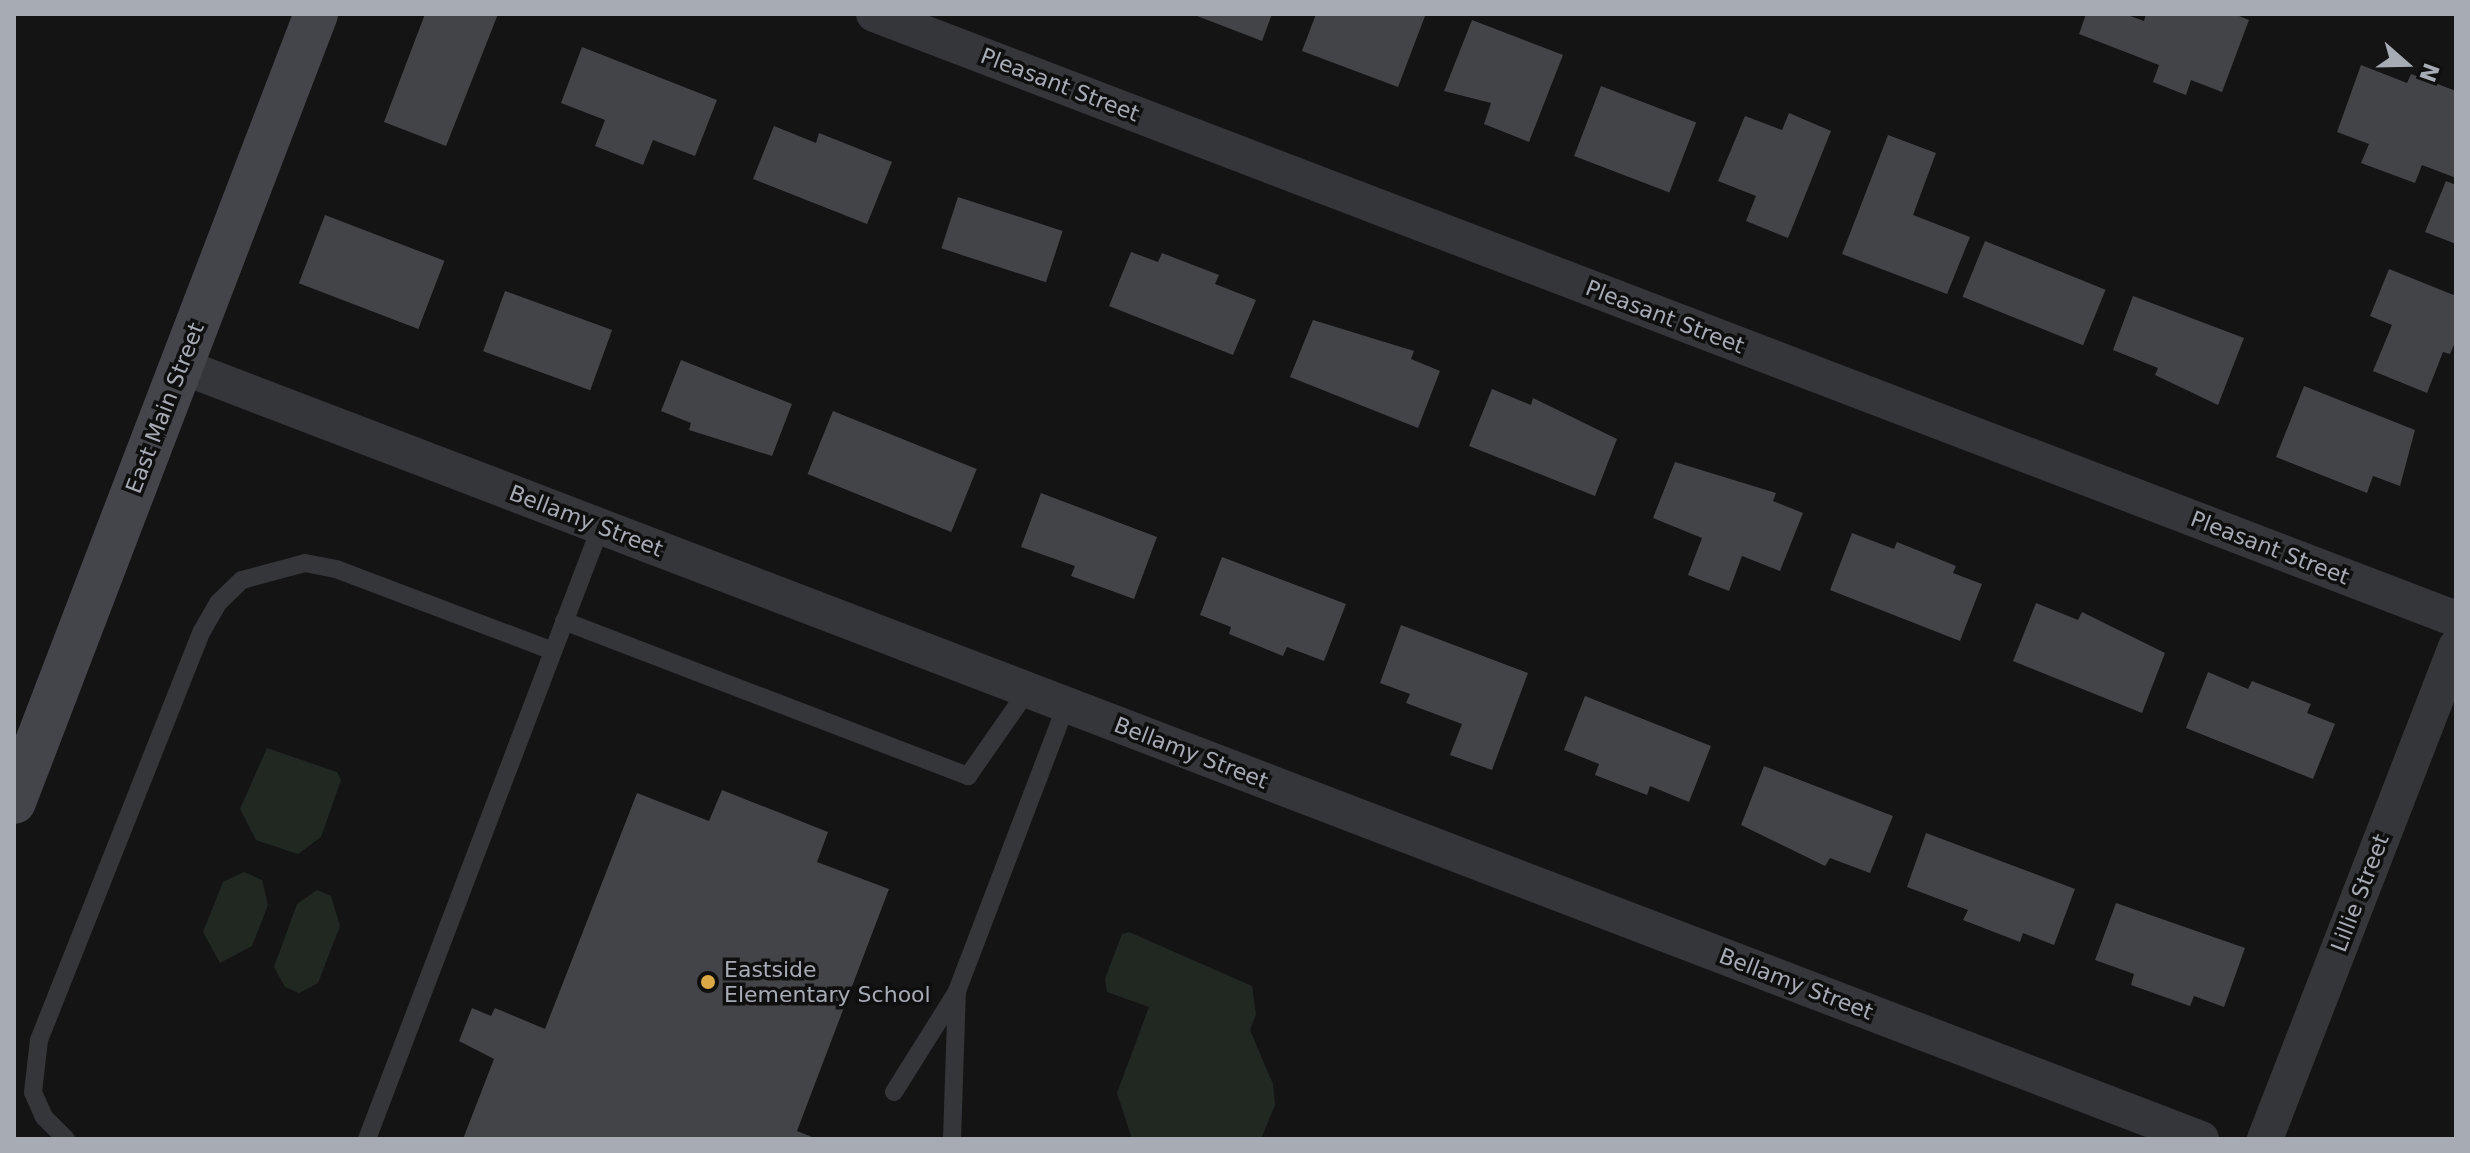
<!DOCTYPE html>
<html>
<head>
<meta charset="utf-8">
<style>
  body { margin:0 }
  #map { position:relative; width:2470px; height:1153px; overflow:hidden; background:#141415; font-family:"DejaVu Sans",sans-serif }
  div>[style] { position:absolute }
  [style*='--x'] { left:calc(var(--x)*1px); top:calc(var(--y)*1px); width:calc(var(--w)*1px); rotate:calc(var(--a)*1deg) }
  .green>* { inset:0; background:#212821 }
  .building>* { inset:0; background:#434448; transform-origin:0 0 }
  .lane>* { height:18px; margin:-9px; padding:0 9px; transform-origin:9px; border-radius:9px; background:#35363a }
  .street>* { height:36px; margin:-18px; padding:0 18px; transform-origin:18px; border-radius:18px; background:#35363a }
  .secondary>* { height:44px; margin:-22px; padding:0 22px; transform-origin:22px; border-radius:22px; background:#44454a }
  .dots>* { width:22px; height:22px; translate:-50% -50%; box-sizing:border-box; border:4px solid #0f0f10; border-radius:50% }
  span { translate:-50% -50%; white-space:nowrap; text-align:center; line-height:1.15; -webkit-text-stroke:7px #0f0f10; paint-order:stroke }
  .street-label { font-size:22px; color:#a7abb4 }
  .poi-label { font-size:22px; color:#a7abb4 }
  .left { translate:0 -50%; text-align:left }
  .frame { position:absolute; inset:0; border:16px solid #a7abb4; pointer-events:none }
  .north { position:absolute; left:2366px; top:24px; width:80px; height:80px; -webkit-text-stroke:6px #0f0f10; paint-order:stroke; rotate:110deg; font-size:22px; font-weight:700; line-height:32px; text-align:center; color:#a7abb4 }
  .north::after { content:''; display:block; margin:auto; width:28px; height:36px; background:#a7abb4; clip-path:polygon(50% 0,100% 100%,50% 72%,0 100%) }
</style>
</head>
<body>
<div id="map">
  <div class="green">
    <div style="clip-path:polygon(267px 748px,337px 772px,341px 780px,321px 837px,298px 854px,256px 840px,240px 809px)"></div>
    <div style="clip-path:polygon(244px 872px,262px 880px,268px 905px,252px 946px,220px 963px,203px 932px,223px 882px)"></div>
    <div style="clip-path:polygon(317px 890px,331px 896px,340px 926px,318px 983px,299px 993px,285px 987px,274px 967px,297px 904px)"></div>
    <div style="clip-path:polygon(1129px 932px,1252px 986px,1256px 1014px,1250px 1030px,1273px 1084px,1275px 1105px,1261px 1139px,1132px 1139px,1117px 1093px,1149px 1007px,1107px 992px,1105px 979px,1122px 934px)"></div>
  </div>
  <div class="building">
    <div style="clip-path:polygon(425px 14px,498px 14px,446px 146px,384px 122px)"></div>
    <div style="clip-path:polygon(1192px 14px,1272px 14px,1262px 41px)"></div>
    <div style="clip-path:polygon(1316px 14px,1425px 16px,1398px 87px,1302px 51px)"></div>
    <div style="clip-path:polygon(2086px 14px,2125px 14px,2144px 21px,2146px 14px,2234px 14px,2249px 20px,2222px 92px,2191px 80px,2186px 95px,2153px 82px,2159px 65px,2079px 34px)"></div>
    <div style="clip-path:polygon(1472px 20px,1563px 55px,1529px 142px,1484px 124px,1491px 103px,1444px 91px)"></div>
    <div style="clip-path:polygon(582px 47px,717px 100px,695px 156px,653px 140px,643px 165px,595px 146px,605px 120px,561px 103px)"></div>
    <div style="clip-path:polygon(2361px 65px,2407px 83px,2411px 74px,2456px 91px,2456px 178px,2422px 165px,2415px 183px,2361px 163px,2369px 144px,2337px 132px)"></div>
    <div style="left:1601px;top:86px;width:102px;height:75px;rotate:21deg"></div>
    <div style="clip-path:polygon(1789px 113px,1831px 131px,1788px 238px,1746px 221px,1756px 196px,1718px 181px,1745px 116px,1782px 130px)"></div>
    <div style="clip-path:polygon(774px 126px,816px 143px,819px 133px,892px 162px,867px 224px,753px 179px)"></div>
    <div style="clip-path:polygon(1888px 135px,1936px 153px,1913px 215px,1970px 237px,1947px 294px,1842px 254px)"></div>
    <div style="clip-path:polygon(2446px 181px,2456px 185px,2456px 244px,2425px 232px)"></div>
    <div style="left:958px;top:197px;width:110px;height:54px;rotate:18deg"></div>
    <div style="left:325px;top:215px;width:128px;height:73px;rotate:21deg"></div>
    <div style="left:1985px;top:241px;width:130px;height:60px;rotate:22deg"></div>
    <div style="clip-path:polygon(1131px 252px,1158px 262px,1162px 253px,1219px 275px,1215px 284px,1256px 300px,1233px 355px,1109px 306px)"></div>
    <div style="clip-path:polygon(2389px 269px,2456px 296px,2456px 340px,2450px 354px,2443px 352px,2427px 393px,2373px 371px,2392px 325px,2370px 316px)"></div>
    <div style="left:505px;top:291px;width:114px;height:64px;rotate:20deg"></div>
    <div style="clip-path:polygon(2133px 296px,2244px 338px,2218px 405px,2155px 375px,2158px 368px,2113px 350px)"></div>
    <div style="clip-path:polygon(1313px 320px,1414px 351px,1411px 359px,1440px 371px,1418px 428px,1290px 377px)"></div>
    <div style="clip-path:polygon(681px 360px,792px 404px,772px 456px,689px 430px,691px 423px,661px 411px)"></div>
    <div style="clip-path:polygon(2304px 386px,2415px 430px,2400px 486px,2373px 476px,2367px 493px,2276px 457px)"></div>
    <div style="clip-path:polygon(1492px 389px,1531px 405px,1533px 398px,1617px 439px,1595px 496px,1469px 446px)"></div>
    <div style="left:833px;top:411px;width:155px;height:68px;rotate:22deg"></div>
    <div style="clip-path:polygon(1675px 462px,1776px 493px,1773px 501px,1803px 513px,1780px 571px,1742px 556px,1729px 591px,1688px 575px,1702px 538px,1653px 518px)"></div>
    <div style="clip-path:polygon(1041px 493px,1157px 537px,1134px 599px,1071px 576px,1075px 566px,1021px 547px)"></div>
    <div style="clip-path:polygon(1852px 533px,1894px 549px,1897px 542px,1956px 566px,1953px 573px,1982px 584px,1960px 641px,1830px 590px)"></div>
    <div style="clip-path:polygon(1222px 557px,1346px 604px,1324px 661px,1287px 647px,1283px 656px,1229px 634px,1231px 627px,1200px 615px)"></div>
    <div style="clip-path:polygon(2036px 603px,2078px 620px,2082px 612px,2165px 653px,2142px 713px,2013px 661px)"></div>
    <div style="clip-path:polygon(1401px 625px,1528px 673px,1492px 770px,1450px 755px,1462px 724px,1406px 703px,1410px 694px,1380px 683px)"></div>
    <div style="clip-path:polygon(2208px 672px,2248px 689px,2252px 681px,2311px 704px,2307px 713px,2335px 724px,2313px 779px,2186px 728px)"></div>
    <div style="clip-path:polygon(1585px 696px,1711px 746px,1689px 802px,1650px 786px,1647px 795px,1595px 775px,1599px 764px,1564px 750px)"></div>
    <div style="clip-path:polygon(1764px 766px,1893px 816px,1870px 873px,1830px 858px,1825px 866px,1741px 825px)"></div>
    <div style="clip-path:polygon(722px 790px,828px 832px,817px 862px,889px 889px,797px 1131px,817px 1139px,463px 1139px,494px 1059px,459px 1041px,472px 1008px,491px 1016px,495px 1008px,545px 1029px,637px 793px,709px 821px)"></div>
    <div style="clip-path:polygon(1926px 833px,2075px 889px,2054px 945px,2023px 933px,2020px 942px,1963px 920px,1968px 910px,1907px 887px)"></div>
    <div style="clip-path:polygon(2116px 903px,2245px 948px,2224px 1007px,2194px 996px,2190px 1006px,2131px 985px,2134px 974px,2095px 960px)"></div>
  </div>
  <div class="lane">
    <div style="--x:564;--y:621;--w:433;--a:21"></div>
    <div style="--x:968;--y:776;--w:105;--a:-55.1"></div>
    <div style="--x:894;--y:1092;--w:117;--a:-57.9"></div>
    <div style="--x:66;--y:1139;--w:31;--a:-135"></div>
    <div style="--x:44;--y:1117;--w:27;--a:-114"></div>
    <div style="--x:33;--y:1092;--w:52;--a:-83.4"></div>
    <div style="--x:39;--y:1040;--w:440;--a:-68.3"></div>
    <div style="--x:202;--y:631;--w:32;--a:-60"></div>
    <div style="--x:218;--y:603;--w:33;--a:-44"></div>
    <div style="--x:242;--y:580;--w:65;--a:-15.1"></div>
    <div style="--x:305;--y:563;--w:32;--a:11"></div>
    <div style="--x:336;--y:569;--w:232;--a:20.7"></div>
    <div style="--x:367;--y:1139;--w:656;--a:-69.11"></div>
    <div style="--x:952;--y:1139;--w:148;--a:-88.1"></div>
    <div style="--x:957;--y:991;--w:306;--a:-69.1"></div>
  </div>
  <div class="street">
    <div style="--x:874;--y:14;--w:1694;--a:20.93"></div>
    <div style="--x:181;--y:366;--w:2163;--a:20.94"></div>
    <div style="--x:2265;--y:1139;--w:528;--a:-68.78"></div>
  </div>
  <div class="secondary">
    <div style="--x:14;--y:802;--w:844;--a:-69.03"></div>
  </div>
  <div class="dots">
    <div style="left:708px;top:982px;background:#dba946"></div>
  </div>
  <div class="street-label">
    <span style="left:1060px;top:85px;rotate:21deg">Pleasant Street</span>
    <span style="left:1665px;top:317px;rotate:21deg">Pleasant Street</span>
    <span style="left:165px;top:408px;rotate:-69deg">East Main Street</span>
    <span style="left:586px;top:521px;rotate:21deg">Bellamy Street</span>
    <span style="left:2270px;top:548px;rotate:21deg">Pleasant Street</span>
    <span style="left:1191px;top:753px;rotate:21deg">Bellamy Street</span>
    <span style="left:2360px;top:893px;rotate:-69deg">Lillie Street</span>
    <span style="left:1796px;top:984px;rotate:21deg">Bellamy Street</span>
  </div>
  <div class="poi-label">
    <span class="left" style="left:724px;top:982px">Eastside<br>Elementary School</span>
  </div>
  <div class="frame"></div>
  <div class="north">N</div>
</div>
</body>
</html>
